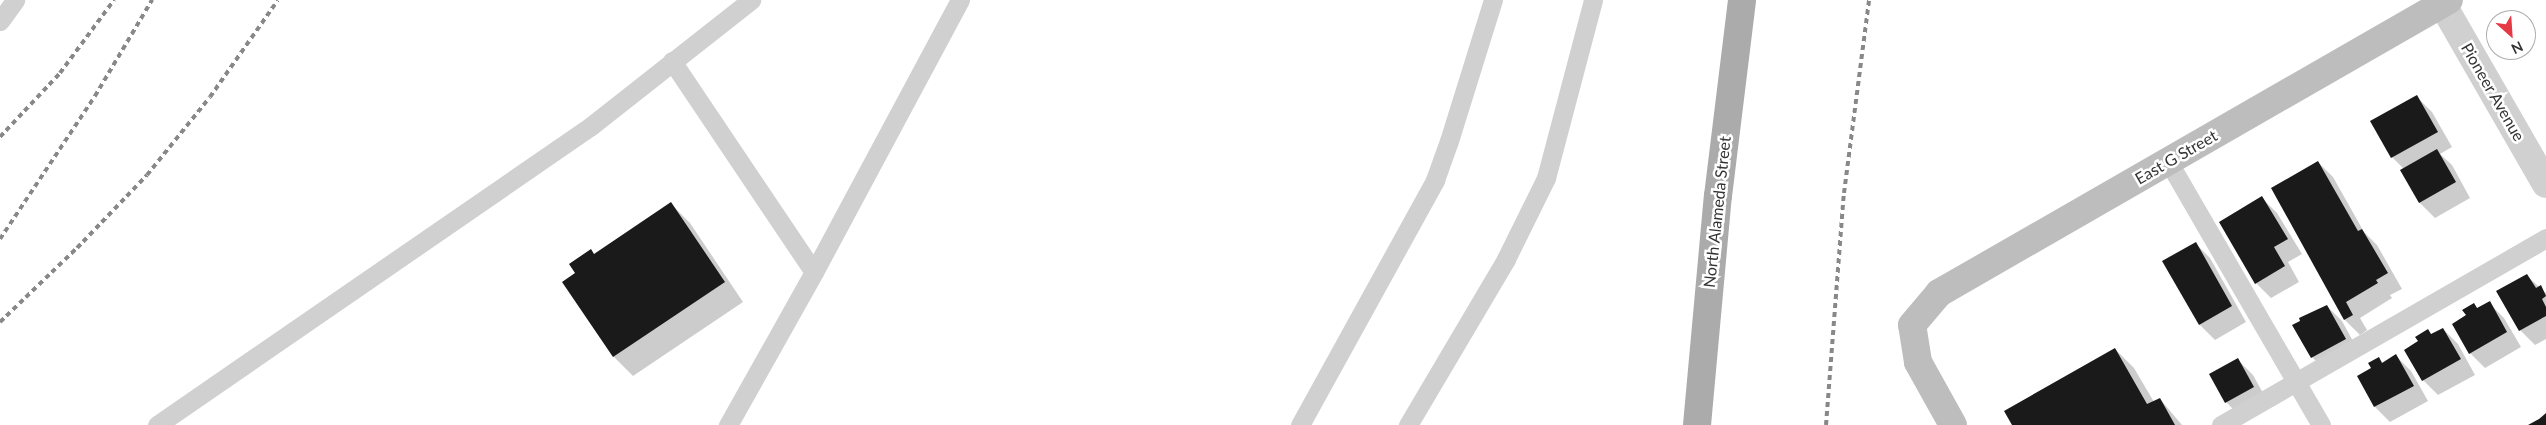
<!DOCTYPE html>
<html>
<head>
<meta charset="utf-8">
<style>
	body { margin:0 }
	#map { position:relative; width:2546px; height:425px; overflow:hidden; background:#fff; font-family:Lato,sans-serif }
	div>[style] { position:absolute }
	.shadow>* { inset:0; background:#0003 }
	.building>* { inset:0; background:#1a1a1a }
	.lane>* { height:19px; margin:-9.5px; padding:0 9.5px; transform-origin:9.5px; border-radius:9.5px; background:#d0d0d0 }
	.street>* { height:28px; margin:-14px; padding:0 14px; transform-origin:14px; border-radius:14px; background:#d0d0d0 }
	.secondary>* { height:28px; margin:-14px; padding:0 14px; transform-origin:14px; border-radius:14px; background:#bdbdbd }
	.primary>* { height:28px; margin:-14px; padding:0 14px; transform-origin:14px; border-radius:14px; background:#ababab }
	.rail>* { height:4px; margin-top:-2px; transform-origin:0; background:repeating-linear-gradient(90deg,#888 0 5px,transparent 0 9px) }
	span { translate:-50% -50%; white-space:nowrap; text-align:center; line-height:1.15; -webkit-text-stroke:5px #fff; paint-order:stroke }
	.street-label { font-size:16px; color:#333 }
	.north { position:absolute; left:2486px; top:10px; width:50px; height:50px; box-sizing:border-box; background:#fff; border:1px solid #adadad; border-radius:50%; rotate:154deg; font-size:14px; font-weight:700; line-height:20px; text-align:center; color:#333 }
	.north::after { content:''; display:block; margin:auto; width:18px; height:22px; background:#e63946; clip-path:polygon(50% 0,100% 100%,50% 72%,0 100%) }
</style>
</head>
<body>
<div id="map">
	<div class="shadow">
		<div style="clip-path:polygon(2417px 97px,2432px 112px,2452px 147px,2440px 154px,2452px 165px,2470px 198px,2435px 218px,2420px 203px,2401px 171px,2404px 169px,2392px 157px)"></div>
		<div style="clip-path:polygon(2318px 162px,2333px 177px,2364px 232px,2377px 245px,2402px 289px,2390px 295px,2392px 298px,2360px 318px,2367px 330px,2360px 335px,2345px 320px)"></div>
		<div style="clip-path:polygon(2262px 198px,2277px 213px,2302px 254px,2288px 262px,2299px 282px,2271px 298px,2256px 283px,2221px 222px)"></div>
		<div style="clip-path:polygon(671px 204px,690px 223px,743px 302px,633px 376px,614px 357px,564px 282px,577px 274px,595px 255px)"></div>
		<div style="clip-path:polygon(2195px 243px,2210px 258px,2246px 322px,2215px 340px,2200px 325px)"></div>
		<div style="clip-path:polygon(2527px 276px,2546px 293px,2546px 339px,2535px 345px,2520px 330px)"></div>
		<div style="clip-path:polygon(2489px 303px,2504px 318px,2521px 347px,2485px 368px,2470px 353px,2467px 316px,2474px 305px,2478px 309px)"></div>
		<div style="clip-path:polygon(2327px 306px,2342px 321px,2360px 354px,2327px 372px,2312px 357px,2294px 326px,2321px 308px,2322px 309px)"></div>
		<div style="clip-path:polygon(2443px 329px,2458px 344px,2475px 375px,2438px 395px,2423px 380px,2419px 342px)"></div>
		<div style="clip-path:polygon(2115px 349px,2134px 368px,2154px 402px,2160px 399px,2182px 425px,2014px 425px)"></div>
		<div style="clip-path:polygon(2396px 356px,2411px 371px,2428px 401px,2390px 422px,2375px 407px,2359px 377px,2373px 369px,2379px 359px,2383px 363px)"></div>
		<div style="clip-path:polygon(2238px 360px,2253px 375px,2268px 402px,2241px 417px,2226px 402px)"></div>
	</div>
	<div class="building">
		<div style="clip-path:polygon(2417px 95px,2438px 132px,2391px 158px,2370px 121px)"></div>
		<div style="clip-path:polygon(2437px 149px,2456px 182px,2419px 203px,2400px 170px)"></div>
		<div style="clip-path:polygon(2318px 161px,2358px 231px,2362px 229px,2388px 273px,2376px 280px,2378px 283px,2346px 302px,2353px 315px,2344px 320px,2271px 188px)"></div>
		<div style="clip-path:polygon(2262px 196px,2288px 239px,2274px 247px,2285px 266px,2255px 284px,2219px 222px)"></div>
		<div style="clip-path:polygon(671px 202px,725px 282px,613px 357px,562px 282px,575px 273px,569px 264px,591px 249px,594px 254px)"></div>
		<div style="clip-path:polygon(2196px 242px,2232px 306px,2199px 325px,2162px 261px)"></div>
		<div style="clip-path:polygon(2527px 274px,2536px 288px,2541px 285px,2546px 296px,2542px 299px,2546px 307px,2546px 316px,2519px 331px,2496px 291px)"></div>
		<div style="clip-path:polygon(2490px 301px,2507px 332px,2469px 354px,2452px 324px,2466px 315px,2462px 310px,2474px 303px,2477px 308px)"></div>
		<div style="clip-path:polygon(2327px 305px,2346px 339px,2311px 358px,2292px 325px,2300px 321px,2299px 318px)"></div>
		<div style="clip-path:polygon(2443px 328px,2461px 359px,2422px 381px,2404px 350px,2418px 341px,2415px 337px,2428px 329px,2431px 334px)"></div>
		<div style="clip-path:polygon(2115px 348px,2147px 404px,2160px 398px,2175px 425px,2012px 425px,2004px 411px)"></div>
		<div style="clip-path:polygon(2396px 354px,2414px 386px,2374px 407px,2357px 376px,2371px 368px,2368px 363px,2379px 357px,2382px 363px)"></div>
		<div style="clip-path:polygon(2238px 358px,2254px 387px,2225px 403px,2209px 374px)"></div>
		<div style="clip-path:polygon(2546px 413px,2546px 425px,2528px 425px,2539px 419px)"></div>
	</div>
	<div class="lane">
		<div style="left:0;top:21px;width:26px;rotate:-54deg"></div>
		<div style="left:672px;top:61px;width:254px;rotate:56.1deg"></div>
		<div style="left:814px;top:272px;width:176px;rotate:119.3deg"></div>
		<div style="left:2168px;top:161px;width:305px;rotate:59.9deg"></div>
		<div style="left:814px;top:272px;width:309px;rotate:-61.8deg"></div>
		<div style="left:157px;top:425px;width:527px;rotate:-34.56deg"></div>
		<div style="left:591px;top:126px;width:204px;rotate:-38.2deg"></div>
		<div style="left:1300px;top:425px;width:280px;rotate:-61.1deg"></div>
		<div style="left:1435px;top:180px;width:41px;rotate:-70.3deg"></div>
		<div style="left:1449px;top:141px;width:148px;rotate:-72.7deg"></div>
		<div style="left:1408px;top:425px;width:193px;rotate:-59.4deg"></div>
		<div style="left:1506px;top:259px;width:90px;rotate:-63.7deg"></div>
		<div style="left:1546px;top:178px;width:184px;rotate:-75.2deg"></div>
		<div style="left:2221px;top:425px;width:375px;rotate:-29.9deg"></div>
	</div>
	<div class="street">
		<div style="left:2440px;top:0;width:212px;rotate:60.1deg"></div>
	</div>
	<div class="secondary">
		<div style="left:1953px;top:425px;width:72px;rotate:-119.1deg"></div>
		<div style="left:1918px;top:362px;width:37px;rotate:-99deg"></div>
		<div style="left:1912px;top:325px;width:42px;rotate:-49.8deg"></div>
		<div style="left:1939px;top:293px;width:588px;rotate:-29.88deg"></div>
	</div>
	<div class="primary">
		<div style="left:1697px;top:425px;width:230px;rotate:-84.8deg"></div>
		<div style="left:1718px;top:196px;width:197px;rotate:-83deg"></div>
	</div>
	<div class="rail">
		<div style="left:0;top:137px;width:88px;rotate:-46.8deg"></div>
		<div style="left:60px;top:73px;width:91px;rotate:-53.5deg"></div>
		<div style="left:0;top:239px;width:172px;rotate:-56.4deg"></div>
		<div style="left:95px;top:96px;width:112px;rotate:-59.3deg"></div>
		<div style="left:0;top:322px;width:107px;rotate:-43.9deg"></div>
		<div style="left:77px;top:248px;width:101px;rotate:-46.2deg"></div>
		<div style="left:147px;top:175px;width:100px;rotate:-51.1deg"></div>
		<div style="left:210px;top:97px;width:118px;rotate:-55deg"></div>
		<div style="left:1826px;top:425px;width:233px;rotate:-85.6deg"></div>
		<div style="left:1844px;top:193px;width:195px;rotate:-82.6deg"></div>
	</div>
	<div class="street-label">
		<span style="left:2493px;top:92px;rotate:60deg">Pioneer Avenue</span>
		<span style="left:2176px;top:157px;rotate:-30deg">East G Street</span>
		<span style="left:1717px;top:212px;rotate:-84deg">North Alameda Street</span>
	</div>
	<div class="north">N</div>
</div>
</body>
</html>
